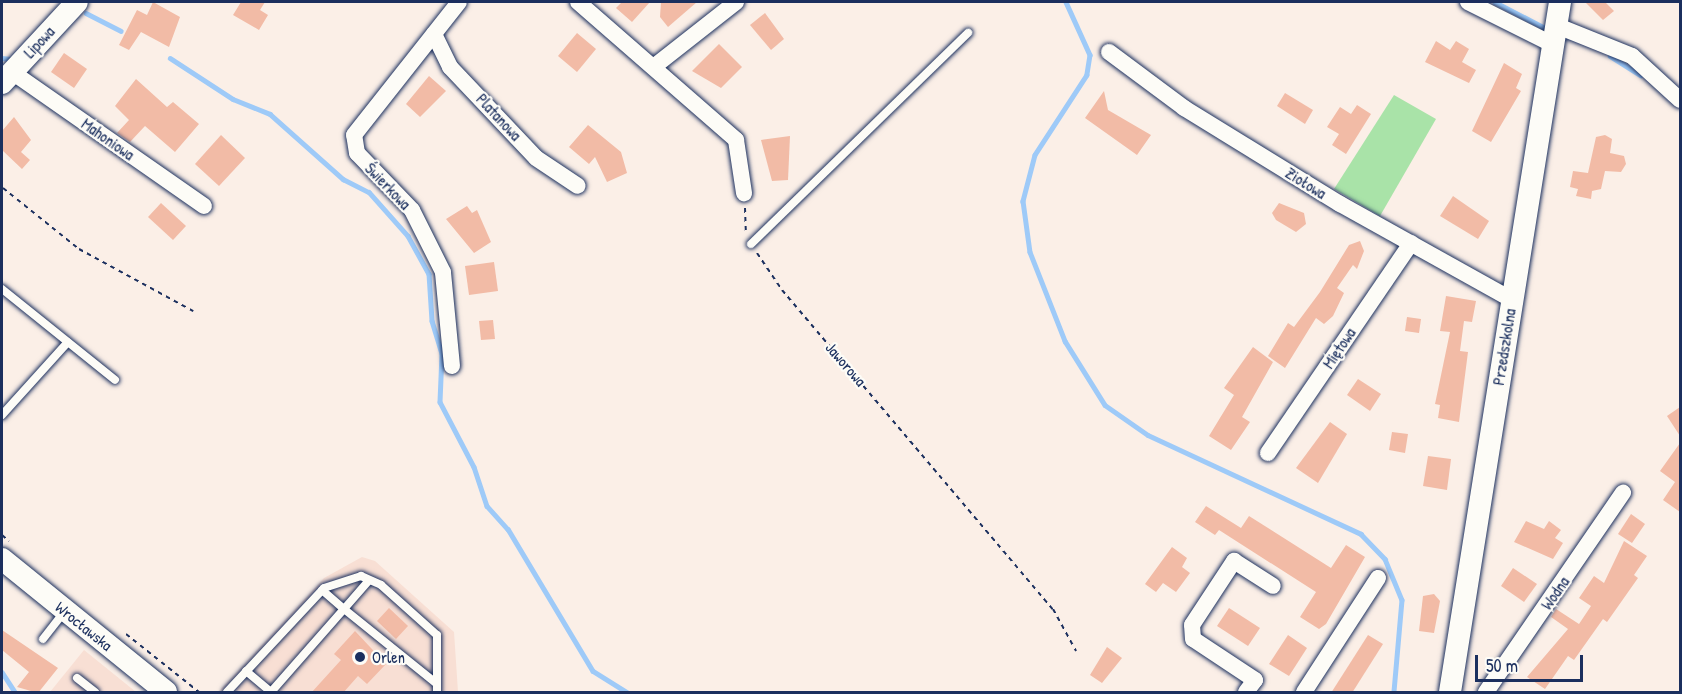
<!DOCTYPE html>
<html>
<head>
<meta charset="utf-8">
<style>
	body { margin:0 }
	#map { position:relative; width:1682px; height:694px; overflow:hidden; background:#fbefe7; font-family:"Patrick Hand",sans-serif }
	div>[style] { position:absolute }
	.built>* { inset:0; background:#f8dfd4 }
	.green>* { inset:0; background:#a9e3a8 }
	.stream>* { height:4.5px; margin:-2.25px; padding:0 2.25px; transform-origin:2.25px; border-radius:2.25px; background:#9ecaf8 }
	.building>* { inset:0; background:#f2bba6 }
	.path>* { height:2px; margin-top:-1px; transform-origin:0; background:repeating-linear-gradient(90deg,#1b2f5e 0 4.5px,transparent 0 9px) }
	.roads { filter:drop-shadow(0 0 2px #1b2f5e) drop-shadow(0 0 2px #1b2f5e) }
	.lane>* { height:8px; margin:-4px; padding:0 4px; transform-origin:4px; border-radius:4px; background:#fdfcf7 }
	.street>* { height:16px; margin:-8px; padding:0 8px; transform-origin:8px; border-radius:8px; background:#fdfcf7 }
	.secondary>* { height:22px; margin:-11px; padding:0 11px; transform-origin:11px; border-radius:11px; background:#fdfcf7 }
	.dots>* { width:16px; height:16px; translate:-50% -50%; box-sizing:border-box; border:3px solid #fdfcf7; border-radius:50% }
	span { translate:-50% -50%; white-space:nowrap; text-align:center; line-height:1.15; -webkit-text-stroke:4.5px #fdfcf7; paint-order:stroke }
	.street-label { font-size:16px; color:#1b2f5e }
	.poi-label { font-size:16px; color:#1b2f5e }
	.left { translate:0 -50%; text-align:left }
	.frame { position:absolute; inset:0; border:3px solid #1b2f5e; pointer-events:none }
	.scale { position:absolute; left:1475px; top:655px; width:108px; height:27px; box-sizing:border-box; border:3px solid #1b2f5e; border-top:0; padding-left:8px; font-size:18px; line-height:21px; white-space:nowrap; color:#1b2f5e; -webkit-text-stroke:4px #fdfcf7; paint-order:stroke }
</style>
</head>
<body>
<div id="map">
	<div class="built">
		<div style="clip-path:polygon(362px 557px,375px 561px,454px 632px,458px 692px,218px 692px,324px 578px)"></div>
		<div style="clip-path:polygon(84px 650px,136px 692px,50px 692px)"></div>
	</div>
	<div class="green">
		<div style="clip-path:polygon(1394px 95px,1436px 119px,1380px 216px,1334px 189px)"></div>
	</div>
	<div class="stream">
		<div style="left:1066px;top:2px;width:58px;rotate:65.6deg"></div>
		<div style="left:1090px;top:55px;width:20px;rotate:99deg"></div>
		<div style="left:1087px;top:75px;width:95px;rotate:123deg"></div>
		<div style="left:1035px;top:155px;width:48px;rotate:104.6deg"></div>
		<div style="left:1023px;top:201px;width:51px;rotate:82.2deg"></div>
		<div style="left:1030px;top:252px;width:96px;rotate:68.5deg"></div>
		<div style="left:1065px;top:341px;width:75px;rotate:58deg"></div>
		<div style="left:1105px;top:405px;width:52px;rotate:34.9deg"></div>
		<div style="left:1148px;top:435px;width:235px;rotate:24.9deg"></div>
		<div style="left:1361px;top:534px;width:35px;rotate:46deg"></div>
		<div style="left:1385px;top:559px;width:44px;rotate:67.5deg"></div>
		<div style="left:1402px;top:600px;width:92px;rotate:95deg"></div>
		<div style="left:1495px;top:2px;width:59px;rotate:27.4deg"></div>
		<div style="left:86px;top:13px;width:39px;rotate:27deg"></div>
		<div style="left:1610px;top:56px;width:36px;rotate:32deg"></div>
		<div style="left:2px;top:58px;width:8px;rotate:7deg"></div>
		<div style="left:170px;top:58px;width:75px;rotate:33.1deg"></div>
		<div style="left:233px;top:99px;width:40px;rotate:22deg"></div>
		<div style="left:270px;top:114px;width:98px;rotate:41.7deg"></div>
		<div style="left:343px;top:179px;width:29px;rotate:27deg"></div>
		<div style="left:369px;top:192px;width:59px;rotate:48.4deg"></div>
		<div style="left:408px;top:236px;width:43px;rotate:61.1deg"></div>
		<div style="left:429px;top:274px;width:47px;rotate:86.3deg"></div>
		<div style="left:432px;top:321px;width:34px;rotate:73deg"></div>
		<div style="left:442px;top:354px;width:48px;rotate:92.4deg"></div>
		<div style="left:440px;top:402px;width:73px;rotate:62.4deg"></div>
		<div style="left:474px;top:467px;width:41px;rotate:71.6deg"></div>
		<div style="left:487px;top:506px;width:31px;rotate:48deg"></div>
		<div style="left:508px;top:529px;width:165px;rotate:59.1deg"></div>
		<div style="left:593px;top:671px;width:40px;rotate:32deg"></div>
		<div style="left:2px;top:672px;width:24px;rotate:57deg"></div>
	</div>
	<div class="building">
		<div style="clip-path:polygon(153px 2px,180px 17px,169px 47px,141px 32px,129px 50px,119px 45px,137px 10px,147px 15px)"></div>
		<div style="clip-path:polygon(241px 2px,265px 2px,260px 10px,268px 15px,259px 30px,233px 15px)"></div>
		<div style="clip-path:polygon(622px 2px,650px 2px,632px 22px,616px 8px)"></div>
		<div style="clip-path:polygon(661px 2px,697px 2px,668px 27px,660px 17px)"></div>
		<div style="clip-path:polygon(1585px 2px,1605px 2px,1614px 11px,1603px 20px)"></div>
		<div style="clip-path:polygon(765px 13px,784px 39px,771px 50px,750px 25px)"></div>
		<div style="clip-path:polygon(577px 33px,596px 49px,577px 72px,558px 56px)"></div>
		<div style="clip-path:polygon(1436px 41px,1450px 50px,1456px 41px,1469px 49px,1462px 62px,1476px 70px,1469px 83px,1425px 62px)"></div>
		<div style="clip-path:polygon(719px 44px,742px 67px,721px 88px,692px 71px)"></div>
		<div style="clip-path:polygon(64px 53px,87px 69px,74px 88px,51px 72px)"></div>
		<div style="clip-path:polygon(1504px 63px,1522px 74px,1516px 88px,1521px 91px,1491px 142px,1472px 131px)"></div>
		<div style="clip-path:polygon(429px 76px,446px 91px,420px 117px,406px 104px)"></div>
		<div style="clip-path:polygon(136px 79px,167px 107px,173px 102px,199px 124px,175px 152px,145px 126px,130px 142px,117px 133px,129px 120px,115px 106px)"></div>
		<div style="clip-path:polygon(1104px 91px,1108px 110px,1151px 135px,1137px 155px,1085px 118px)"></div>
		<div style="clip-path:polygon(1285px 93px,1313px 110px,1305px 124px,1277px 106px)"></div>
		<div style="clip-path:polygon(1357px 105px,1371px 114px,1346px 154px,1332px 145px,1339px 134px,1327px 127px,1340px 107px,1351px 114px)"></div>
		<div style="clip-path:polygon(14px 117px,31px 140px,21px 152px,30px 160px,22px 169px,2px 150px,2px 131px)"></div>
		<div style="clip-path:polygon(588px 125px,621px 152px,627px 173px,607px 182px,595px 157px,589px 164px,569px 147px)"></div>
		<div style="clip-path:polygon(221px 135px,245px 158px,219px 186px,195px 164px)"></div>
		<div style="clip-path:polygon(1605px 135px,1612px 139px,1610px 153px,1624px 156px,1626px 164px,1621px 172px,1605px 171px,1601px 189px,1592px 191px,1591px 199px,1576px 196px,1578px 189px,1570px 187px,1573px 171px,1588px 173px,1596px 137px)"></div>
		<div style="clip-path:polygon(790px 136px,788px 180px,772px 181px,761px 140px)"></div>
		<div style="clip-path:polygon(1453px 196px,1489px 221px,1478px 239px,1440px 216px)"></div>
		<div style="clip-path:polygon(161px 203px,186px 226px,173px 240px,148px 217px)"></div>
		<div style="clip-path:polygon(1279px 203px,1304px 213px,1306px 224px,1296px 232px,1276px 220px,1272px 213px)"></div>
		<div style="clip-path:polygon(467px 206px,472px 213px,477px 210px,491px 242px,474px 253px,446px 219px)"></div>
		<div style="clip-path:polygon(1360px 241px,1364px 251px,1357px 269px,1353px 265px,1337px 288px,1344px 293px,1333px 316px,1324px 324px,1316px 318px,1285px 368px,1268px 356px,1288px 323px,1294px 327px,1320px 292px,1349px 245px)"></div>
		<div style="clip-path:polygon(494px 262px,498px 291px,469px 295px,465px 266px)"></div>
		<div style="clip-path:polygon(1446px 296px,1476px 301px,1472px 322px,1464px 321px,1460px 351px,1468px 352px,1459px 422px,1438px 418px,1440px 405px,1435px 404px,1450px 332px,1440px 331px)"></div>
		<div style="clip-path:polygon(1407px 317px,1421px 319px,1419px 333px,1405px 331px)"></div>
		<div style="clip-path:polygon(493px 320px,495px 339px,481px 340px,479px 321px)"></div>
		<div style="clip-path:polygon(1253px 347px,1273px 362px,1242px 417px,1250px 422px,1231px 450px,1209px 436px,1234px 395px,1224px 388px)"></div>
		<div style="clip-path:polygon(1358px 379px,1381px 394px,1370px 411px,1347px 395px)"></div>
		<div style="clip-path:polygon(1680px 407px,1680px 436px,1667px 416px)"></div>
		<div style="clip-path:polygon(1330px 422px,1347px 434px,1318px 483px,1296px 468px)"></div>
		<div style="clip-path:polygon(1392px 432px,1408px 434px,1405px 453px,1389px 450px)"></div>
		<div style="clip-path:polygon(1680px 443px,1680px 512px,1663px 500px,1675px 482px,1660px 471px)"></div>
		<div style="clip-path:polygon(1428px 456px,1451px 459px,1447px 490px,1423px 486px)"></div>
		<div style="clip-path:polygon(1206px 506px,1241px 528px,1249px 516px,1331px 568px,1346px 545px,1365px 557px,1326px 624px,1319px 629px,1300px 617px,1316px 592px,1219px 530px,1215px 535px,1195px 522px)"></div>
		<div style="clip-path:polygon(1631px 514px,1645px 524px,1632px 543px,1618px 534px)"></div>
		<div style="clip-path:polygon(1526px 521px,1544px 529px,1549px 521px,1561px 530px,1555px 538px,1563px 543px,1553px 559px,1514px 542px)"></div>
		<div style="clip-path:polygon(1624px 541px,1647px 556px,1634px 575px,1638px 578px,1607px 622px,1603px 619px,1574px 660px,1568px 656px,1545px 689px,1527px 677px,1568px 629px,1551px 617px,1556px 609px,1579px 624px,1591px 606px,1579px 598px,1594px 576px,1604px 583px)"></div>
		<div style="clip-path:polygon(1172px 547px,1187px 558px,1182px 567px,1190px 573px,1176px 592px,1163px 583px,1156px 592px,1145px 584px)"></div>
		<div style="clip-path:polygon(1513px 568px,1537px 584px,1524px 602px,1501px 586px)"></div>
		<div style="clip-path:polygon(1434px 594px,1440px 601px,1434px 633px,1419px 631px,1423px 596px)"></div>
		<div style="clip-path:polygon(389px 608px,408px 626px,396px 639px,377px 621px)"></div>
		<div style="clip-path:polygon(1229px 608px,1260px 628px,1248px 646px,1217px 626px)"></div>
		<div style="clip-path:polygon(2px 630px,58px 668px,38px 693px,17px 687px,29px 672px,2px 650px)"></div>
		<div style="clip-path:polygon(355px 631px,386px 664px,367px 684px,358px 676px,343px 693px,311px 693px,341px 660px,334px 654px)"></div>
		<div style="clip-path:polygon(1288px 635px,1307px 648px,1289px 676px,1269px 664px)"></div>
		<div style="clip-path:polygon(1368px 635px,1383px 644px,1352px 693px,1331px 693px)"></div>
		<div style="clip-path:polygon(1107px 647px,1122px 658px,1102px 683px,1090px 675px)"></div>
	</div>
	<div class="path">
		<div style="left:3px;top:188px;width:97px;rotate:38.8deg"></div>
		<div style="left:79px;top:249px;width:130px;rotate:28.5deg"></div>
		<div style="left:745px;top:208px;width:24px;rotate:88deg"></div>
		<div style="left:757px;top:253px;width:45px;rotate:56deg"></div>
		<div style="left:782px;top:290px;width:419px;rotate:49.7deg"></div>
		<div style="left:1053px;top:609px;width:48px;rotate:61.3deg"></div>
		<div style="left:2px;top:535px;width:9px;rotate:41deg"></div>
		<div style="left:126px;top:634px;width:93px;rotate:38.5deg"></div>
	</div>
	<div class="roads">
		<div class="lane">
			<div style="left:751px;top:244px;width:303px;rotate:-44.2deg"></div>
			<div style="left:2px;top:289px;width:145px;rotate:38.8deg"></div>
			<div style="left:2px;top:415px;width:98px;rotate:-47.9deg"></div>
			<div style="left:322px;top:590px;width:29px;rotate:41deg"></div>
			<div style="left:344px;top:609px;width:38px;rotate:-49deg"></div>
			<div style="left:43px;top:639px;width:36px;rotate:-52deg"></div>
			<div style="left:246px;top:671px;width:33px;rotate:40deg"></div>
			<div style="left:77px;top:678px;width:23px;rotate:38deg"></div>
			<div style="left:227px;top:692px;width:142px;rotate:-47deg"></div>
			<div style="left:324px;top:588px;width:39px;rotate:-18deg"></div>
			<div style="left:361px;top:576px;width:22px;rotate:24deg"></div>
			<div style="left:381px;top:585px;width:75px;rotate:41.8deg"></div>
			<div style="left:437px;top:635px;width:57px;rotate:90deg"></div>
			<div style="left:271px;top:692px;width:111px;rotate:-48.7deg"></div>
			<div style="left:344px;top:609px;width:119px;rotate:38.9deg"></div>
		</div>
		<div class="street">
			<div style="left:578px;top:2px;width:210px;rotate:41.1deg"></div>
			<div style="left:736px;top:140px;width:54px;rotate:81.4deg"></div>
			<div style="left:1468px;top:2px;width:94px;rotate:26.6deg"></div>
			<div style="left:1555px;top:25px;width:83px;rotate:21.9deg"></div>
			<div style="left:1632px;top:56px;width:65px;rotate:42.5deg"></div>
			<div style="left:434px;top:34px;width:37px;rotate:64deg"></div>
			<div style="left:450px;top:67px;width:125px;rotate:46.6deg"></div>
			<div style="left:536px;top:158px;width:50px;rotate:33.7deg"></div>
			<div style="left:1109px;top:52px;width:94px;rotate:36.7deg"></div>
			<div style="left:1184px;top:108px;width:183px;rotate:31.6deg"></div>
			<div style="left:1340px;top:204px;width:196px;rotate:29.1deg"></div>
			<div style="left:656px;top:65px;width:102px;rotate:-38.2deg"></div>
			<div style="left:12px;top:72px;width:234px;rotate:34.9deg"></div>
			<div style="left:452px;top:366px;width:94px;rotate:-95.5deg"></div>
			<div style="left:443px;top:272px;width:69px;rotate:-116.6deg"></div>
			<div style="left:412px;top:210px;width:79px;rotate:-134deg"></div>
			<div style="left:357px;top:153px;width:18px;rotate:-99deg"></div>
			<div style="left:354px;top:135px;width:169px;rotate:-51.7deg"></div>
			<div style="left:1268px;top:453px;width:254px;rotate:-55.7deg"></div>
			<div style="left:1246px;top:692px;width:15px;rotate:-53deg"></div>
			<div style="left:1255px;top:680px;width:74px;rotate:-146.5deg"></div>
			<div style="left:1193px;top:639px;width:14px;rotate:-94deg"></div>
			<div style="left:1192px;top:625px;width:77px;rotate:-56.7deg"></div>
			<div style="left:1234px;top:561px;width:46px;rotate:32.7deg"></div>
			<div style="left:1304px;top:692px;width:136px;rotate:-57deg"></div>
			<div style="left:1486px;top:692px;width:242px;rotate:-55.5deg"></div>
		</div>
		<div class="secondary">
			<div style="left:2px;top:83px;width:110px;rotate:-47.2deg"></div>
			<div style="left:2px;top:559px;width:211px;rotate:39deg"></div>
			<div style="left:1450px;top:692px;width:699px;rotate:-80.94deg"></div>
		</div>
	</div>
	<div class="dots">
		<div style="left:360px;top:657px;background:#1b2f5e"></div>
	</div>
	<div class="street-label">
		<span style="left:39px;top:42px;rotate:-47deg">Lipowa</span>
		<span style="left:499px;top:117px;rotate:47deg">Platanowa</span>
		<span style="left:108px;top:139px;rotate:35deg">Mahoniowa</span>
		<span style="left:1306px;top:183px;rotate:32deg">Ziołowa</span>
		<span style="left:388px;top:186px;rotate:46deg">Świerkowa</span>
		<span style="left:1504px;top:347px;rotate:-81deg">Przedszkolna</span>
		<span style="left:1339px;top:348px;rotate:-56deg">Miętowa</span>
		<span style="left:846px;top:364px;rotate:49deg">Jaworowa</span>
		<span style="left:1555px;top:593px;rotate:-55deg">Wodna</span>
		<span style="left:84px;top:626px;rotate:39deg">Wrocławska</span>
	</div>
	<div class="poi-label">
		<span class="left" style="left:372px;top:657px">Orlen</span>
	</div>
	<div class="frame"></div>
	<div class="scale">50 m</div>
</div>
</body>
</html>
